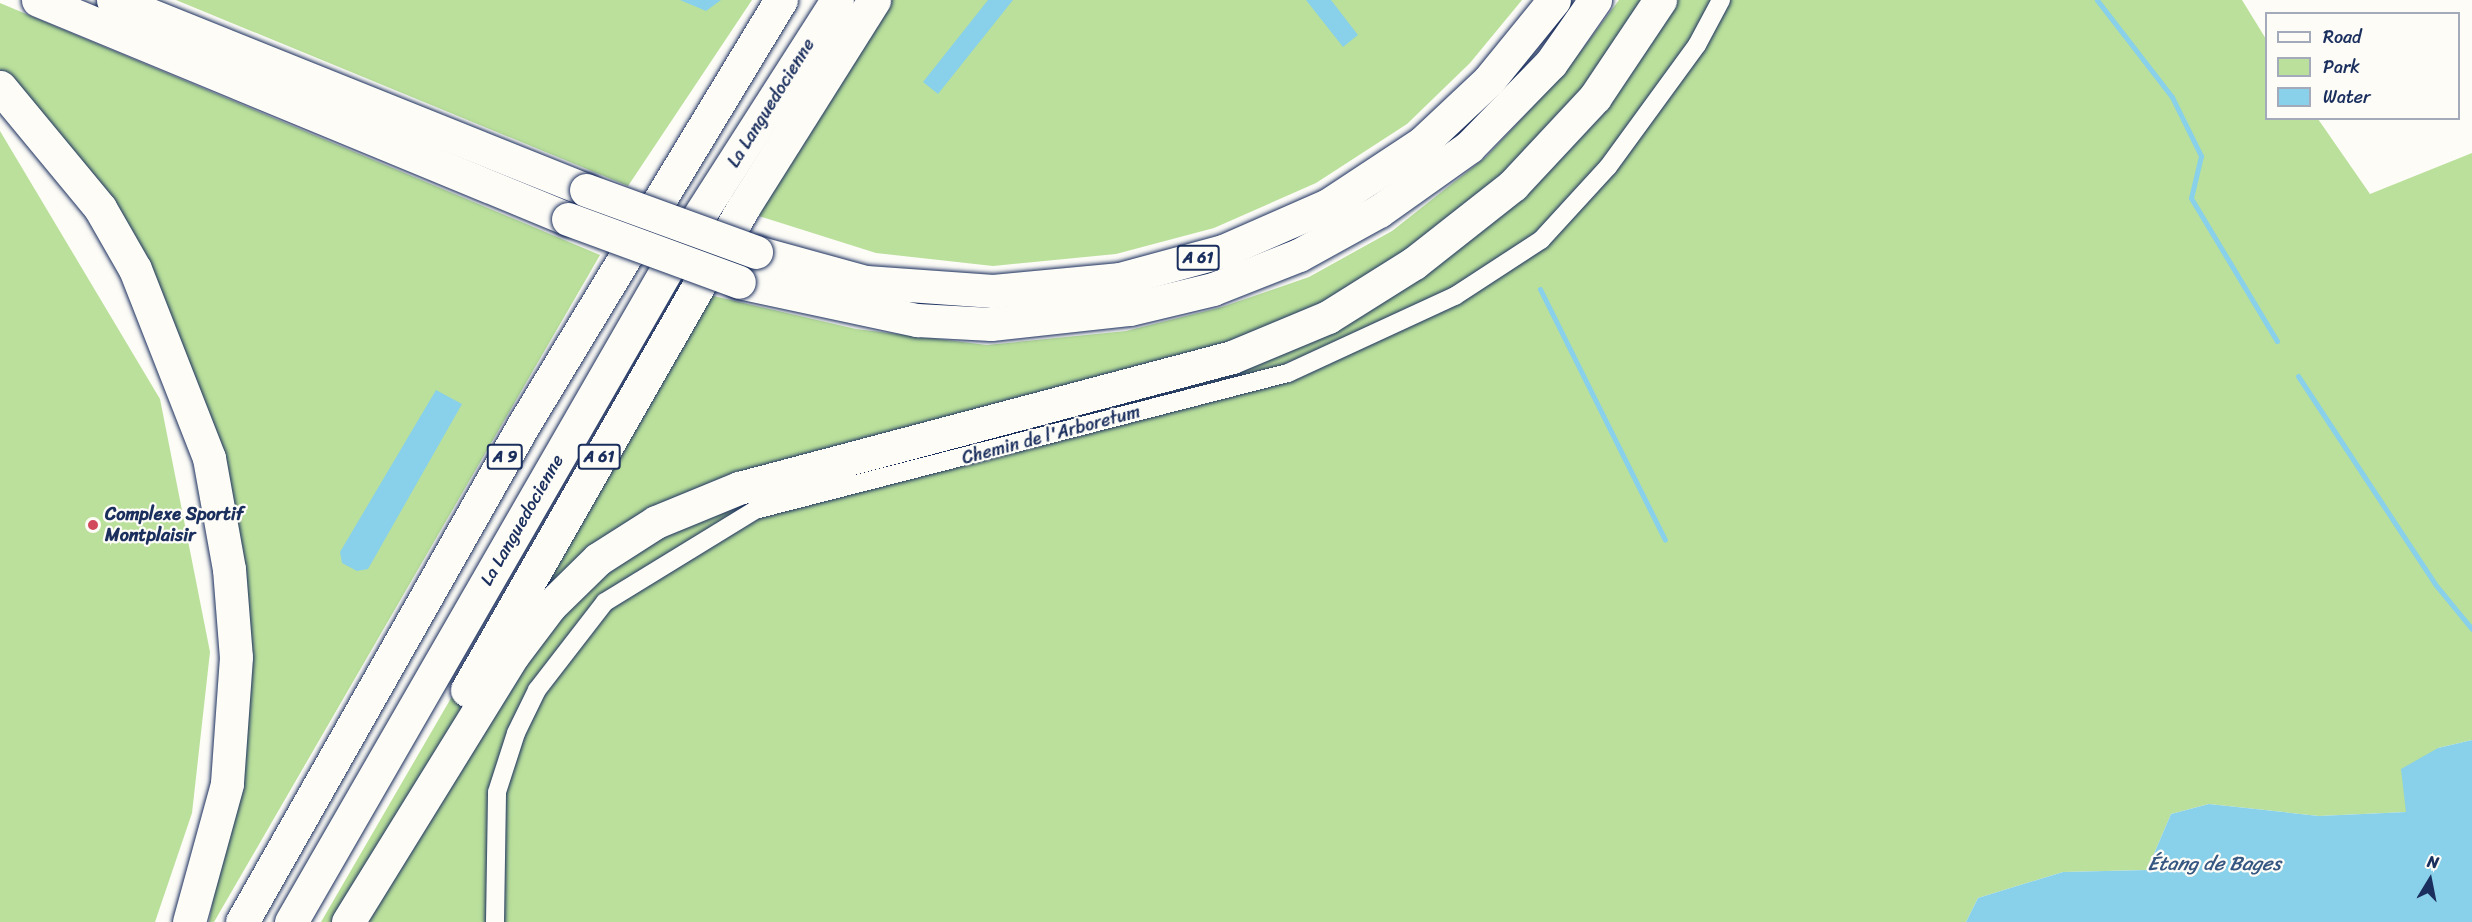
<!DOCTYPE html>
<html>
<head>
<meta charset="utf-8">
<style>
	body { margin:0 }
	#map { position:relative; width:2472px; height:922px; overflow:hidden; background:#fdfcf7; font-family:Sriracha,sans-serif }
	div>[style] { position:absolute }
	.green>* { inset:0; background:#bae09b }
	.water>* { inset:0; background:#89d0ea }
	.stream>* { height:5px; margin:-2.5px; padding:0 2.5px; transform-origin:2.5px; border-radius:2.5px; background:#89d0ea }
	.roads { filter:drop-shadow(0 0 2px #1b2f5e) drop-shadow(0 0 2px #1b2f5e) }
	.minor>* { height:18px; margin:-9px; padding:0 9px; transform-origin:9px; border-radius:9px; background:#fdfcf7 }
	.motorway>* { height:33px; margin:-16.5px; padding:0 16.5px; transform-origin:16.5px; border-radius:16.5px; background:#fdfcf7 }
	.bridges { filter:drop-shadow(0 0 2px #1b2f5e) drop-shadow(0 0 2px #1b2f5e) }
	.motorway-bridge>* { height:33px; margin:-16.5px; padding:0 16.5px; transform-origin:16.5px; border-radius:16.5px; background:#fdfcf7 }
	.dots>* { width:16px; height:16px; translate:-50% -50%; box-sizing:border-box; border:3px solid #fdfcf7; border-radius:50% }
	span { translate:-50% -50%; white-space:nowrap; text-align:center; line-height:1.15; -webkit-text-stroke:4.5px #fdfcf7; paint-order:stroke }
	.shield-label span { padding:2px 4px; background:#fdfcf7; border:2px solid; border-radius:4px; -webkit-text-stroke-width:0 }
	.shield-label { font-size:16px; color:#1b2f5e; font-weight:700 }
	.street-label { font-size:18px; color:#1b2f5e }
	.poi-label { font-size:18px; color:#1b2f5e; font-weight:700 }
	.left { translate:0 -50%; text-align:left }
	.water-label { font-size:20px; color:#365781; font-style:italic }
	.legend { position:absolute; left:2265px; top:12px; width:195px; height:108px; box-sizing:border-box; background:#fdfcf7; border:2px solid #a3aaba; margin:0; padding:8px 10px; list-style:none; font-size:18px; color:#1b2f5e }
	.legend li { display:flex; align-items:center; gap:12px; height:30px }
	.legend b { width:30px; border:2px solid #a3aaba }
	.north { position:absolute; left:2400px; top:850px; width:60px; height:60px; -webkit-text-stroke:4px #fdfcf7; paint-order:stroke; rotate:10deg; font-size:16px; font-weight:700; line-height:24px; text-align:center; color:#1b2f5e }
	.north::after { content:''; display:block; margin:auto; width:21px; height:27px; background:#1b2f5e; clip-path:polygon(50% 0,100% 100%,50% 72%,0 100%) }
</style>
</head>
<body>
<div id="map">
	<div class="green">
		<div style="clip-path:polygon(176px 0,752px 0,628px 186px)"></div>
		<div style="clip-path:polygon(882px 0,1522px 0,1470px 63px,1407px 124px,1316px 183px,1214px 228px,1116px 254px,993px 266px,876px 253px,743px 211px)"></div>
		<div style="clip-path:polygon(1619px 0,2242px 0,2266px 39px,2266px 118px,2318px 119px,2370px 194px,2472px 153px,2472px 740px,2438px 748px,2406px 812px,2319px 816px,2209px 804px,2171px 814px,2147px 870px,2063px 872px,1978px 898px,1966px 922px,321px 922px,688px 290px,856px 329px,987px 345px,1126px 331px,1222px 307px,1309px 277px,1392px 231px,1486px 157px,1565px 72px)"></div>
		<div style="clip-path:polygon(0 3px,600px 255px,214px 922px,209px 922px,218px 871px,238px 785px,220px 455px,44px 118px,0 70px)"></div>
		<div style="clip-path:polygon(0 131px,160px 399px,210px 652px,192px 813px,155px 922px,0 922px)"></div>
	</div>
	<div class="water">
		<div style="clip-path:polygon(680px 0,721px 0,706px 11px)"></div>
		<div style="clip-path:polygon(988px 0,1013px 0,938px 94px,923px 82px)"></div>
		<div style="clip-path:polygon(1306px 0,1331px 0,1358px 35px,1343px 47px)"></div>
		<div style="clip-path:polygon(436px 390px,462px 404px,368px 569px,357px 571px,342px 563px,340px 552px)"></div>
		<div style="clip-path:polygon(2472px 740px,2472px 922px,1966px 922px,1978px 898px,2063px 872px,2147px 870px,2171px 814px,2209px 804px,2319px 816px,2406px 812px,2401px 769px,2438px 748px)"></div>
	</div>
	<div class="stream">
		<div style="left:2097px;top:0;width:123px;rotate:52.3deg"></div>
		<div style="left:2172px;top:97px;width:66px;rotate:63.8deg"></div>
		<div style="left:2201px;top:156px;width:43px;rotate:103.4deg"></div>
		<div style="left:2191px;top:198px;width:167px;rotate:59deg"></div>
		<div style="left:1540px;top:289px;width:280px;rotate:63.5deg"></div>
		<div style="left:2298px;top:376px;width:249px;rotate:56.6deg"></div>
		<div style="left:2435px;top:584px;width:58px;rotate:50.6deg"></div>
	</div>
	<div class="roads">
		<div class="minor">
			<div style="left:495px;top:922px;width:130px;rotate:-89.1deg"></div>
			<div style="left:497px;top:792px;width:62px;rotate:-72.1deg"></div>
			<div style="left:516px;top:733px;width:48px;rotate:-64deg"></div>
			<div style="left:537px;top:690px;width:111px;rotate:-52.3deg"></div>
			<div style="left:605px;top:602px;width:176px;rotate:-31.5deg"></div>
			<div style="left:755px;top:510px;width:550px;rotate:-14.42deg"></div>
			<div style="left:1288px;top:373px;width:184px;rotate:-24.8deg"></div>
			<div style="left:1455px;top:296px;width:103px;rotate:-33.1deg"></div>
			<div style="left:1541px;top:240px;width:99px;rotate:-47.5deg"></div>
			<div style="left:1608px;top:167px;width:151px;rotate:-53.9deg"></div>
			<div style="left:1697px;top:45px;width:51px;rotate:-61.9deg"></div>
		</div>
		<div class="motorway">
			<div style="left:38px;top:0;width:573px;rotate:22.45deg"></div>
			<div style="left:113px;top:0;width:510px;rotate:21.88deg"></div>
			<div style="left:0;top:87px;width:157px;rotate:50.4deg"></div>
			<div style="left:100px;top:208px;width:70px;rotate:60.2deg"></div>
			<div style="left:135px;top:269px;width:203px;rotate:68.6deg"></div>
			<div style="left:209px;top:458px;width:113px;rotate:79.8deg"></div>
			<div style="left:229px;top:569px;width:88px;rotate:85.5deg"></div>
			<div style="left:236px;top:657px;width:127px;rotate:94.1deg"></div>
			<div style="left:227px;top:784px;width:143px;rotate:105.4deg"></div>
			<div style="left:756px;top:252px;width:114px;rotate:15.3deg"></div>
			<div style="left:866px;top:282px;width:127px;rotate:4.1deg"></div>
			<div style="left:993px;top:291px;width:128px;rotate:-5.4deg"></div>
			<div style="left:1120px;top:279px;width:107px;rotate:-15.2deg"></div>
			<div style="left:1223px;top:251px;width:115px;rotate:-23.7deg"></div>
			<div style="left:1328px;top:205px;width:113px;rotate:-33.4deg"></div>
			<div style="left:1422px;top:143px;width:92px;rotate:-43.2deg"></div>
			<div style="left:1489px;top:80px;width:103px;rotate:-50.9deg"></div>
			<div style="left:739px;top:282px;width:182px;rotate:12.1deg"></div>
			<div style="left:917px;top:320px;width:74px;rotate:3.1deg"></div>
			<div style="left:991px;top:324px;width:140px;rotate:-6.2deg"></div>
			<div style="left:1130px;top:309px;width:85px;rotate:-13.5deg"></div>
			<div style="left:1213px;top:289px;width:92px;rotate:-21.6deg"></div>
			<div style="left:1299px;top:255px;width:91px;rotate:-28.8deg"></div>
			<div style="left:1379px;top:211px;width:110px;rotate:-35.4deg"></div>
			<div style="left:1469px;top:147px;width:117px;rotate:-45.7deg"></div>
			<div style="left:1551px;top:63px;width:77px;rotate:-55.1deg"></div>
			<div style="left:467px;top:690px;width:555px;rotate:-60.2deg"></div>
			<div style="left:743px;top:208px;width:246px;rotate:-57.8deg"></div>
			<div style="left:242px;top:922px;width:572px;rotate:-60.48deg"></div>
			<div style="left:524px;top:424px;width:496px;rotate:-58.8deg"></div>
			<div style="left:291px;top:922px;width:786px;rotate:-60.07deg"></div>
			<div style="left:683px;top:241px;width:286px;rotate:-57.4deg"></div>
			<div style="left:348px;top:922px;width:314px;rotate:-58.3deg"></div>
			<div style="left:513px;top:655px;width:61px;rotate:-52.9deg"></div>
			<div style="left:550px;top:606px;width:67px;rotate:-44.4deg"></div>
			<div style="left:598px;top:559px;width:69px;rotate:-32.5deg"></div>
			<div style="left:656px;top:522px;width:90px;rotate:-22.3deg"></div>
			<div style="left:739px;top:488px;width:510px;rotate:-14.88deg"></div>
			<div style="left:1232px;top:357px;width:104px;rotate:-22.6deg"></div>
			<div style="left:1328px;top:317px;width:102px;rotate:-32.1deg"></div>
			<div style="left:1414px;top:263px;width:126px;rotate:-38.2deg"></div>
			<div style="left:1513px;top:185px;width:120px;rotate:-47deg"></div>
			<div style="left:1595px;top:97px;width:117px;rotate:-56.2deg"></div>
		</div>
	</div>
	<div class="bridges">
		<div class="motorway-bridge">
			<div style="left:586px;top:190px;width:181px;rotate:20deg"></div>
			<div style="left:568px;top:219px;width:182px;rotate:20.2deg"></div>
		</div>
	</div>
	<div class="dots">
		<div style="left:93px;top:525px;background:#d1495b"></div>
	</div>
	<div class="shield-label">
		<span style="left:1198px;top:258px">A 61</span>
		<span style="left:505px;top:457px">A 9</span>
		<span style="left:599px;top:457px">A 61</span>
	</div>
	<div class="street-label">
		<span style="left:771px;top:103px;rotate:-58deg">La Languedocienne</span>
		<span style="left:1051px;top:435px;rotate:-15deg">Chemin de l'Arboretum</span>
		<span style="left:522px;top:520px;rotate:-60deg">La Languedocienne</span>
	</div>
	<div class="poi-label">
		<span class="left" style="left:105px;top:525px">Complexe Sportif<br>Montplaisir</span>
	</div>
	<div class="water-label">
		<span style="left:2214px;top:863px">Étang de Bages</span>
	</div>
	<ul class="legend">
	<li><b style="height:8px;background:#fdfcf7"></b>Road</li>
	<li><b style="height:16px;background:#bae09b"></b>Park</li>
	<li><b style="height:16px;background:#89d0ea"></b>Water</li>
	</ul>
	<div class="north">N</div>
</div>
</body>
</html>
